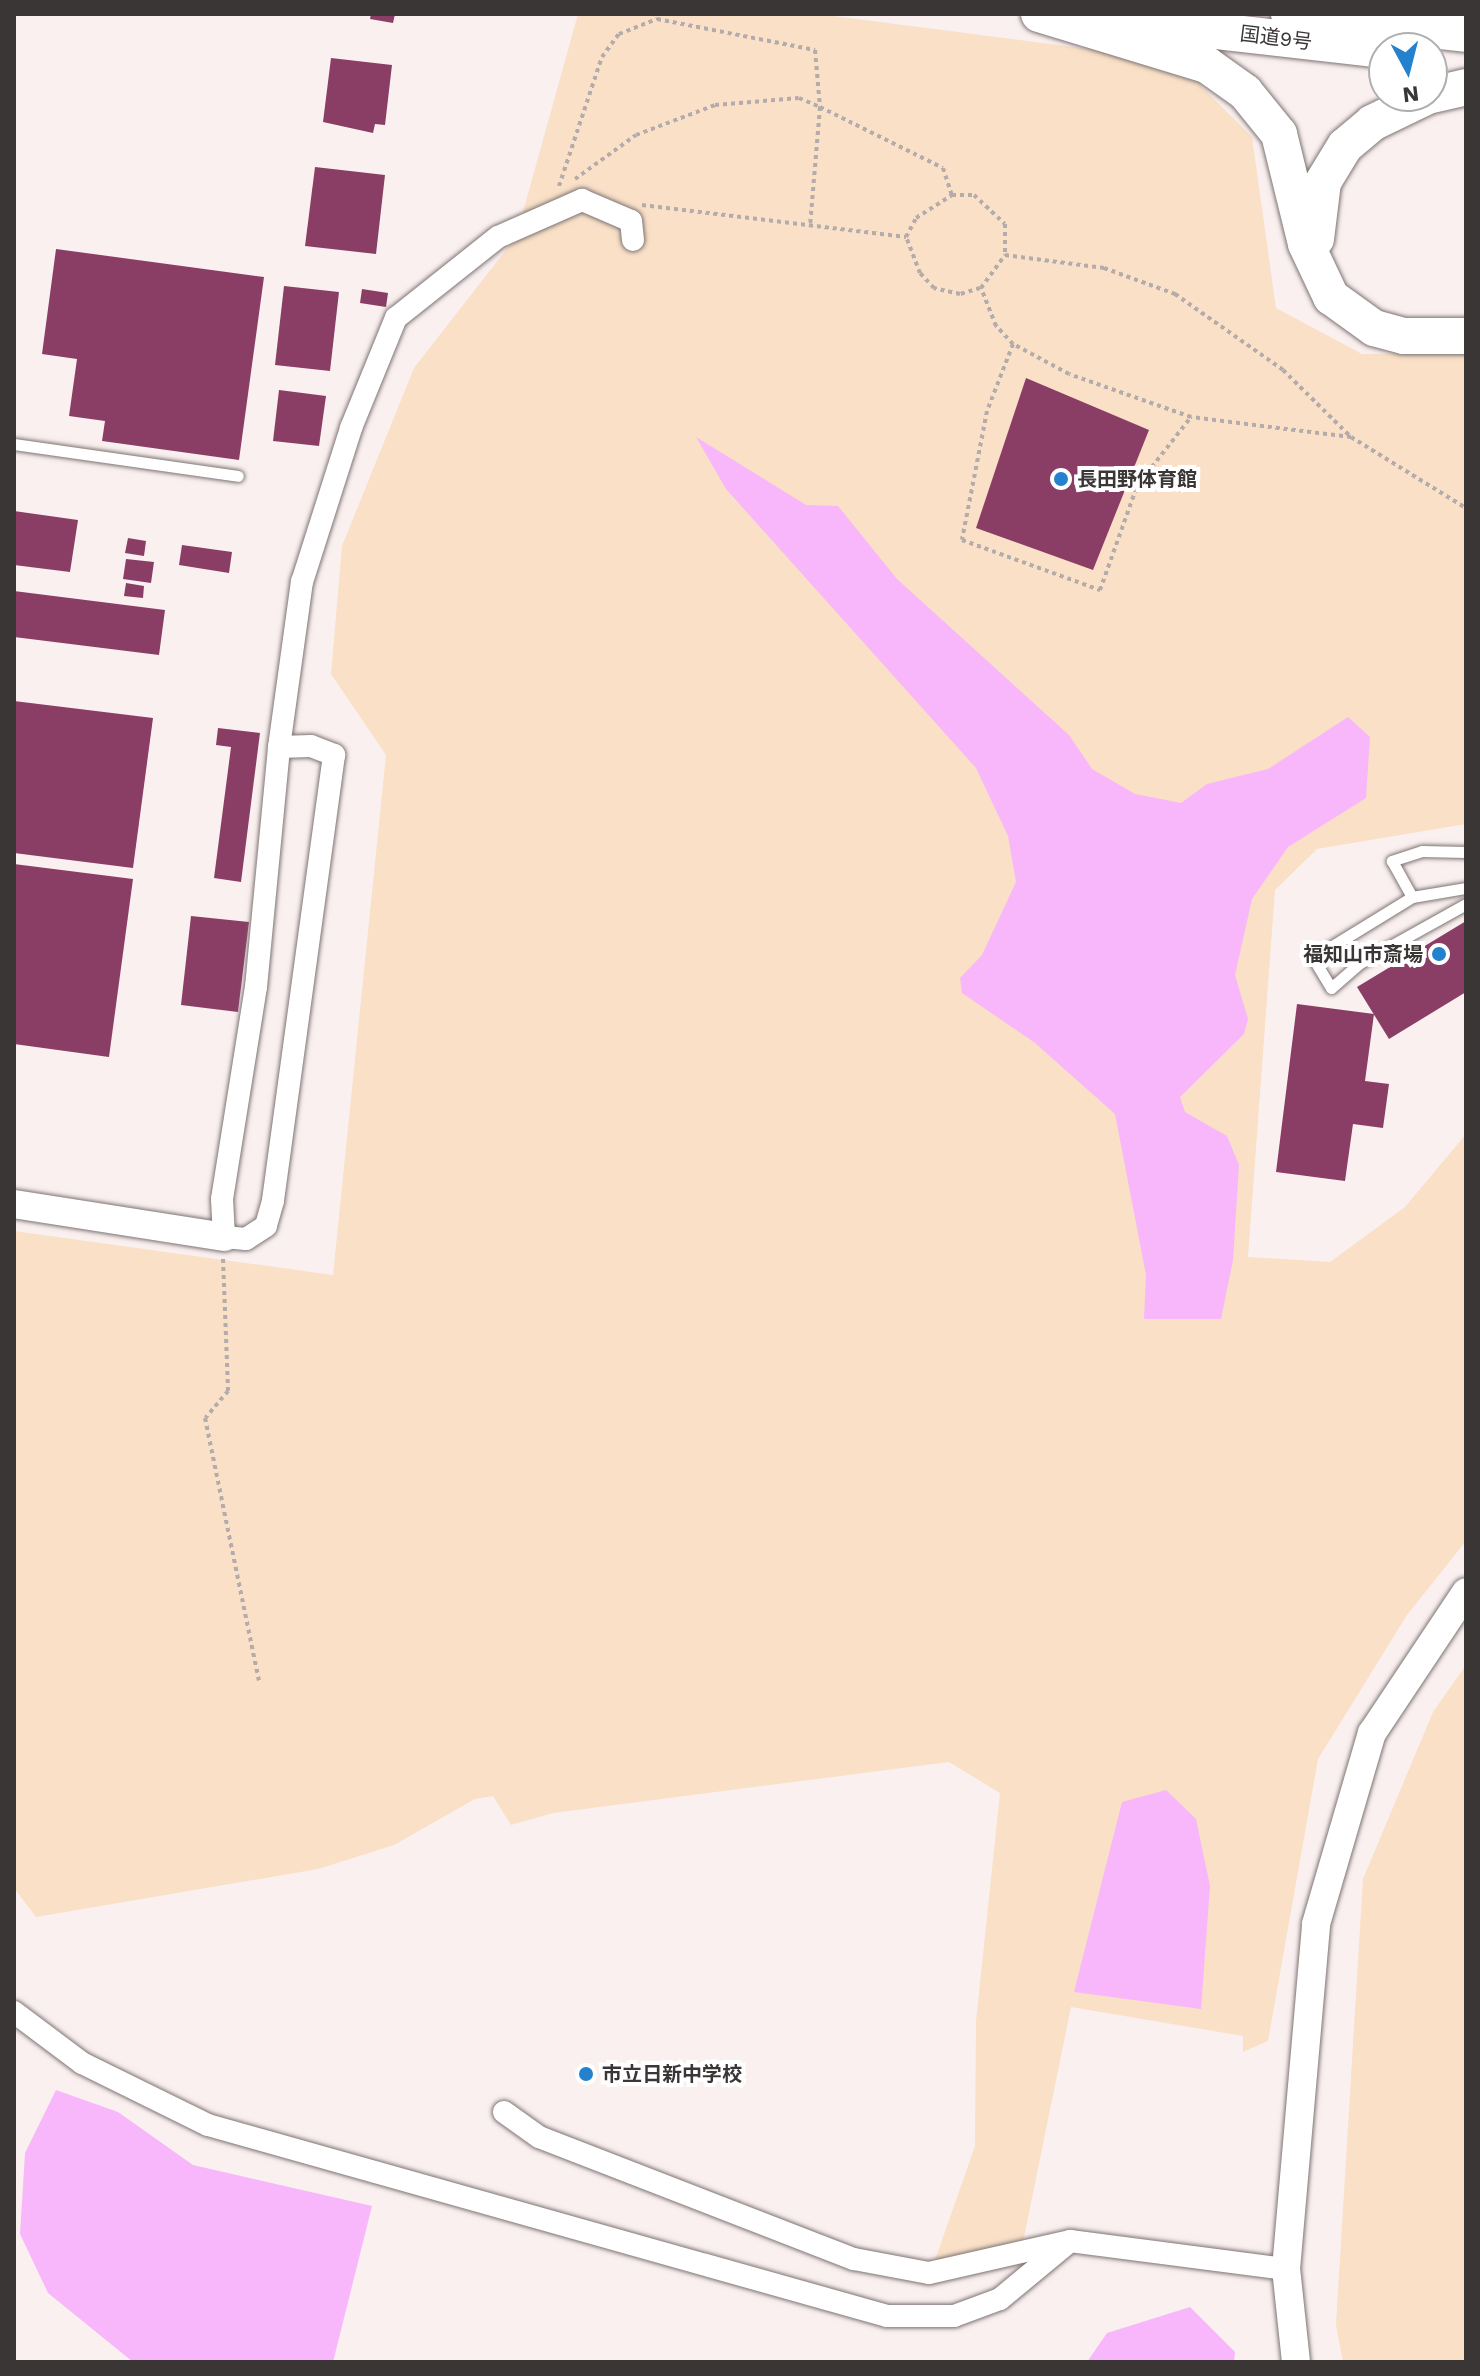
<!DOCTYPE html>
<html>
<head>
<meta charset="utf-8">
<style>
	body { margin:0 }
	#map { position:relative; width:1480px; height:2376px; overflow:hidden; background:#fbf0f0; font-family:"Work Sans","Noto Sans JP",sans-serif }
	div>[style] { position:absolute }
	.green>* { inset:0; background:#f9e0c7 }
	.water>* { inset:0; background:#f7b7fa }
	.building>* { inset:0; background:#8b3e65 }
	.path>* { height:4px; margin-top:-2px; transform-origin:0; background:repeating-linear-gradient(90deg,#b4abab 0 4px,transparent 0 8px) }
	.roads { filter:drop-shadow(0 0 2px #7e7474) drop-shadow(0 0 2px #7e7474) }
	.service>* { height:11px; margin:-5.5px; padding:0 5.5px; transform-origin:5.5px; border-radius:5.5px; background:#fff }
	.minor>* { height:22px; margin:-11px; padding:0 11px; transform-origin:11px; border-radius:11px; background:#fff }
	.tertiary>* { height:28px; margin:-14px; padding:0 14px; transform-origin:14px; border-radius:14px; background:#fff }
	.trunk>* { height:36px; margin:-18px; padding:0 18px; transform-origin:18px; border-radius:18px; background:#fff }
	.dots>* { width:22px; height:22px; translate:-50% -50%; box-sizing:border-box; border:4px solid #fff; border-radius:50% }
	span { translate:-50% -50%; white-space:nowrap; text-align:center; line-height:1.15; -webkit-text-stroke:8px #fff; paint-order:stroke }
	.street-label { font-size:20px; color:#3a3636 }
	.poi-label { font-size:20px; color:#3a3636; font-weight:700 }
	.left { translate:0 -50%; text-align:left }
	.right { translate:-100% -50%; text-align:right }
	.frame { position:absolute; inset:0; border:16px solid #3a3636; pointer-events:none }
	.north { position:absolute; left:1368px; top:32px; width:80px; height:80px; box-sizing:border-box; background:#fff; border:2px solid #b0afaf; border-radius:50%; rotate:173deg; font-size:22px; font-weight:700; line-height:32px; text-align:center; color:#3a3636 }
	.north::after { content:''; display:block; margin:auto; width:28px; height:36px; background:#2481ce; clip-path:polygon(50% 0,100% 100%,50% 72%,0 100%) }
</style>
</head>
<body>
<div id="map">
	<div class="green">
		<div style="clip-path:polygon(578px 14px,818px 14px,1112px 52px,1193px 78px,1252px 137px,1276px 308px,1362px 354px,1466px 353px,1466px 824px,1317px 849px,1275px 890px,1248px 1257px,1330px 1262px,1405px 1207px,1466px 1134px,1466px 1541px,1407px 1615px,1318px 1759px,1268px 2041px,1243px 2052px,1243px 2036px,1071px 2007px,1022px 2247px,934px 2263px,975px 2146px,976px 2021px,1000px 1793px,949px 1762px,553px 1813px,511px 1825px,493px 1796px,475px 1799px,394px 1845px,318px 1869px,36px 1917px,14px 1888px,14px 1231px,333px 1275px,386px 755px,331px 674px,342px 546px,414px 368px,516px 237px)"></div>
		<div style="clip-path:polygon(1466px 1665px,1466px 2362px,1343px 2362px,1336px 2325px,1363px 1879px,1433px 1712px)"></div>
	</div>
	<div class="water">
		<div style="clip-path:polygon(696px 437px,806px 505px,838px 506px,897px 579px,1069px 735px,1092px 769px,1135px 794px,1181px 803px,1207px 784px,1268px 769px,1348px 717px,1370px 737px,1366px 798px,1288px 847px,1252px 899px,1235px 975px,1248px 1019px,1244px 1034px,1180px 1097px,1185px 1112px,1227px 1136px,1239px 1165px,1233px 1260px,1221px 1319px,1144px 1319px,1146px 1275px,1115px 1114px,1035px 1043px,962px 993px,960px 978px,982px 955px,1016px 882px,1008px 836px,976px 768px,726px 489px)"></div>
		<div style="clip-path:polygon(1166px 1790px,1196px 1819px,1210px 1886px,1201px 2009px,1074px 1992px,1122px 1802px)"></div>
		<div style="clip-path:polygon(56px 2090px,118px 2112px,193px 2165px,372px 2206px,333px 2362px,133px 2362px,48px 2293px,20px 2234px,25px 2153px)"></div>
		<div style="clip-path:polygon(1190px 2307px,1235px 2352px,1234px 2362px,1087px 2362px,1107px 2333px)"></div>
	</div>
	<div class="building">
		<div style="clip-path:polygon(371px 14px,395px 14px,393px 23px,370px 19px)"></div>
		<div style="clip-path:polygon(331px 58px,392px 65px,385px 125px,375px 124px,373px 133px,323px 122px)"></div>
		<div style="clip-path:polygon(315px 167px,385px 175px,376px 254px,305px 246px)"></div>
		<div style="clip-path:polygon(56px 249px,264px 277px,239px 460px,102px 441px,105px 421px,69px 416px,77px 359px,42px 354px)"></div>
		<div style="clip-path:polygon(284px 286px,339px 292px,330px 371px,275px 365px)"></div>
		<div style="clip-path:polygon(362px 289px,388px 293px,386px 307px,360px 303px)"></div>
		<div style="clip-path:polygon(1026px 378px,1149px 430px,1093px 570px,976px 528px)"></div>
		<div style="clip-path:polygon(279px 390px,326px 396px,319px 446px,273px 441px)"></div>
		<div style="clip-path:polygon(14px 511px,78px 520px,70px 572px,14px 565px)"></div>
		<div style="clip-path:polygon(128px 538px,146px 541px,144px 556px,125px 553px)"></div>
		<div style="clip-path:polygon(182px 545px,232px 552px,229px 573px,179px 565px)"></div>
		<div style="clip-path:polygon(126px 559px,154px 562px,151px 583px,123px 579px)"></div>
		<div style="clip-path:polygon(126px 583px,144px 586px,143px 598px,124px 596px)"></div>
		<div style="clip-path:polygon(14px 591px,165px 610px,159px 655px,14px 637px)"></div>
		<div style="clip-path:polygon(14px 701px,153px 718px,133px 868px,14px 853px)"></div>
		<div style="clip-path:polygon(218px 728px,260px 733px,241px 882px,214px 878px,231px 747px,216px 745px)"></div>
		<div style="clip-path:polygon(14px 864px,133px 879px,109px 1057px,14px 1044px)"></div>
		<div style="clip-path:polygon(191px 916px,249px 922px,238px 1012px,181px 1005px)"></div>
		<div style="clip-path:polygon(1466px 921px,1466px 992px,1389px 1039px,1357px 987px)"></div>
		<div style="clip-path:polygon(1297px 1004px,1374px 1014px,1365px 1081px,1389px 1084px,1383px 1128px,1353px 1124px,1345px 1181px,1276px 1172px)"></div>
	</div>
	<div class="path">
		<div style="left:575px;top:179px;width:75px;rotate:-35.8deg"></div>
		<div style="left:636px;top:135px;width:85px;rotate:-20.8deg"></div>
		<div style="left:715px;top:105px;width:84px;rotate:-4.8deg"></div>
		<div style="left:799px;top:98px;width:23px;rotate:23deg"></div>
		<div style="left:820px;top:107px;width:120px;rotate:94.8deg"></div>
		<div style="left:559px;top:186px;width:136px;rotate:-71.6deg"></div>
		<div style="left:602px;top:57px;width:29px;rotate:-54deg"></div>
		<div style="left:619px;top:34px;width:41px;rotate:-21.5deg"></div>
		<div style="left:657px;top:19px;width:161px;rotate:11.1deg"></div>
		<div style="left:815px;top:50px;width:57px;rotate:85deg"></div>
		<div style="left:820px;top:107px;width:137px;rotate:26.4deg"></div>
		<div style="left:943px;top:168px;width:28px;rotate:72deg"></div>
		<div style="left:642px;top:205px;width:266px;rotate:6.9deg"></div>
		<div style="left:980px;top:288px;width:21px;rotate:163deg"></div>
		<div style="left:960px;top:294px;width:27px;rotate:-167deg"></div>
		<div style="left:934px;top:288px;width:21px;rotate:-133deg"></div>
		<div style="left:920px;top:273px;width:39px;rotate:-111deg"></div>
		<div style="left:906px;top:237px;width:21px;rotate:-62deg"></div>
		<div style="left:916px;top:218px;width:43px;rotate:-32.6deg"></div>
		<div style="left:952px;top:195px;width:22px"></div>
		<div style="left:974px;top:195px;width:42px;rotate:43.1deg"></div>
		<div style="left:1005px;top:224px;width:31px;rotate:90deg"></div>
		<div style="left:1013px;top:344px;width:72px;rotate:111.2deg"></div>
		<div style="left:987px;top:411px;width:131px;rotate:101deg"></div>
		<div style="left:962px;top:540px;width:147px;rotate:19.9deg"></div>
		<div style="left:1100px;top:590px;width:110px;rotate:-70.4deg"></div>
		<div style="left:1137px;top:486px;width:88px;rotate:-52deg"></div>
		<div style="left:1351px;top:437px;width:161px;rotate:-172.9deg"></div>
		<div style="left:1191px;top:417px;width:129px;rotate:-160.6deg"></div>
		<div style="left:1069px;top:374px;width:64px;rotate:-151.8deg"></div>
		<div style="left:1013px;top:344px;width:25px;rotate:-133deg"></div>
		<div style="left:996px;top:326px;width:41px;rotate:-111.5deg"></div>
		<div style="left:981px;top:288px;width:41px;rotate:-54deg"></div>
		<div style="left:1005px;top:255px;width:100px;rotate:7.5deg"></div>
		<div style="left:1104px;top:268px;width:76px;rotate:20.1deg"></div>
		<div style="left:1175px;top:294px;width:132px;rotate:35.1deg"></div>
		<div style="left:1283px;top:370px;width:95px;rotate:44.6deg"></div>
		<div style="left:1351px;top:437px;width:135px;rotate:31.7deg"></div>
		<div style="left:223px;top:1259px;width:132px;rotate:87.8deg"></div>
		<div style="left:228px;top:1391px;width:35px;rotate:130deg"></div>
		<div style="left:205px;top:1418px;width:268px;rotate:78.4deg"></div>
	</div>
	<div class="roads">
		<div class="service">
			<div style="left:14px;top:444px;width:226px;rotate:8.1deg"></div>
			<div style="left:1466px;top:852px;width:44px;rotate:-178.7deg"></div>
			<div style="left:1422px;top:851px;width:32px;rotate:162deg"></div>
			<div style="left:1392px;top:861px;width:41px;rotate:60.9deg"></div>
			<div style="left:1412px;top:897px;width:55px;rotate:-9.5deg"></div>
			<div style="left:1412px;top:897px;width:116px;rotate:148.4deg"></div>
			<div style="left:1313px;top:958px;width:35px;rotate:59deg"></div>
			<div style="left:1331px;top:988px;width:38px;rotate:-41deg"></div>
			<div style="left:1360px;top:963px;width:121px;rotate:-29.1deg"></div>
		</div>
		<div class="minor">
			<div style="left:279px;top:747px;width:32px;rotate:-2deg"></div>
			<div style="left:311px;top:746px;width:25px;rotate:21deg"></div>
			<div style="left:334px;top:755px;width:450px;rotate:97.8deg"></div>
			<div style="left:273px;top:1201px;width:26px;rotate:106deg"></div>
			<div style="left:266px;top:1226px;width:24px;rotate:147deg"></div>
			<div style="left:246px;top:1239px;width:22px;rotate:-175deg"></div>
			<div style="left:224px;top:1237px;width:38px;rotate:-93deg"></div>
			<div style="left:222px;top:1199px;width:215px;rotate:-80.9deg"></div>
			<div style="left:256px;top:987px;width:241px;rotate:-84.5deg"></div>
			<div style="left:279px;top:747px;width:167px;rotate:-82.1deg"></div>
			<div style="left:302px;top:582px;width:162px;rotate:-72.3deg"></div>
			<div style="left:351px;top:428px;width:119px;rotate:-67.8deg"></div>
			<div style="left:396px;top:318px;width:130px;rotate:-38.5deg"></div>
			<div style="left:498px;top:237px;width:92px;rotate:-23.8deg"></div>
			<div style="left:582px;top:200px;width:53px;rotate:23.2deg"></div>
			<div style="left:631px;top:221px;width:19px;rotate:84deg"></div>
			<div style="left:14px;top:2012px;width:85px;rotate:36.9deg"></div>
			<div style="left:82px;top:2063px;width:140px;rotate:26.2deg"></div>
			<div style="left:208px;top:2125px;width:705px;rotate:15.71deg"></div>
			<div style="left:887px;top:2316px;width:67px"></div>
			<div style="left:954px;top:2316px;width:49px;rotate:-20.3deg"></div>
			<div style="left:1000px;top:2299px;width:91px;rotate:-39.6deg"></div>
			<div style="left:504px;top:2112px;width:43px;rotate:35.5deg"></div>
			<div style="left:539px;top:2137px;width:338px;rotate:21.2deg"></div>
			<div style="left:854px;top:2259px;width:76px;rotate:10.6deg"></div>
			<div style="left:929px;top:2273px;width:145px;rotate:-12.8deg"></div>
			<div style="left:1070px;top:2241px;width:218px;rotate:7.4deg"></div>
		</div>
		<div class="tertiary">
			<div style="left:14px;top:1204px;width:213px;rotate:8.9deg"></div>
			<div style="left:1296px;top:2362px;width:94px;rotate:-96.1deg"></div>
			<div style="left:1286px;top:2269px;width:346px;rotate:-85deg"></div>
			<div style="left:1316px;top:1924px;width:199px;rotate:-73.7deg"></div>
			<div style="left:1372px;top:1733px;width:169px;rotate:-56.3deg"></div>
		</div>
		<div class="trunk">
			<div style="left:1039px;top:14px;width:176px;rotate:16.9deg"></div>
			<div style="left:1207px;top:65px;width:47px;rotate:35.4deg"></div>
			<div style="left:1245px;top:92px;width:54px;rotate:51deg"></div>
			<div style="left:1279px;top:134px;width:113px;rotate:76.2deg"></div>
			<div style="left:1306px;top:244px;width:59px;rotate:64.7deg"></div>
			<div style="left:1331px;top:297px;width:53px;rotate:35.8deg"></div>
			<div style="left:1374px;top:328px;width:31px;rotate:15deg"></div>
			<div style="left:1404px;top:336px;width:62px"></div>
			<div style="left:1289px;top:14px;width:178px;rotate:6.4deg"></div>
			<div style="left:1111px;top:19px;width:275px;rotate:6.5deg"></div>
			<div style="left:1432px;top:95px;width:35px;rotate:-13deg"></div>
			<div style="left:1316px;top:239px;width:57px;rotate:-83deg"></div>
			<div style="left:1323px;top:182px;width:42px;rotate:-58.6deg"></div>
			<div style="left:1345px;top:146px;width:35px;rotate:-40deg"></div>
			<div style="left:1372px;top:123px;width:62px;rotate:-25.7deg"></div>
		</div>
	</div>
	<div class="dots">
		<div style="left:1061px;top:479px;background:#2481ce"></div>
		<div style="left:1439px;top:954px;background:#2481ce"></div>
		<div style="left:586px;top:2074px;background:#2481ce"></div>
	</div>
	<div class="street-label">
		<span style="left:1276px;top:38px;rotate:7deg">国道9号</span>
	</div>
	<div class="poi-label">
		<span class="left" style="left:1077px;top:479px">長田野体育館</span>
		<span class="right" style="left:1423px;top:954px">福知山市斎場</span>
		<span class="left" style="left:602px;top:2074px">市立日新中学校</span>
	</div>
	<div class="frame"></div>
	<div class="north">N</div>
</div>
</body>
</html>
